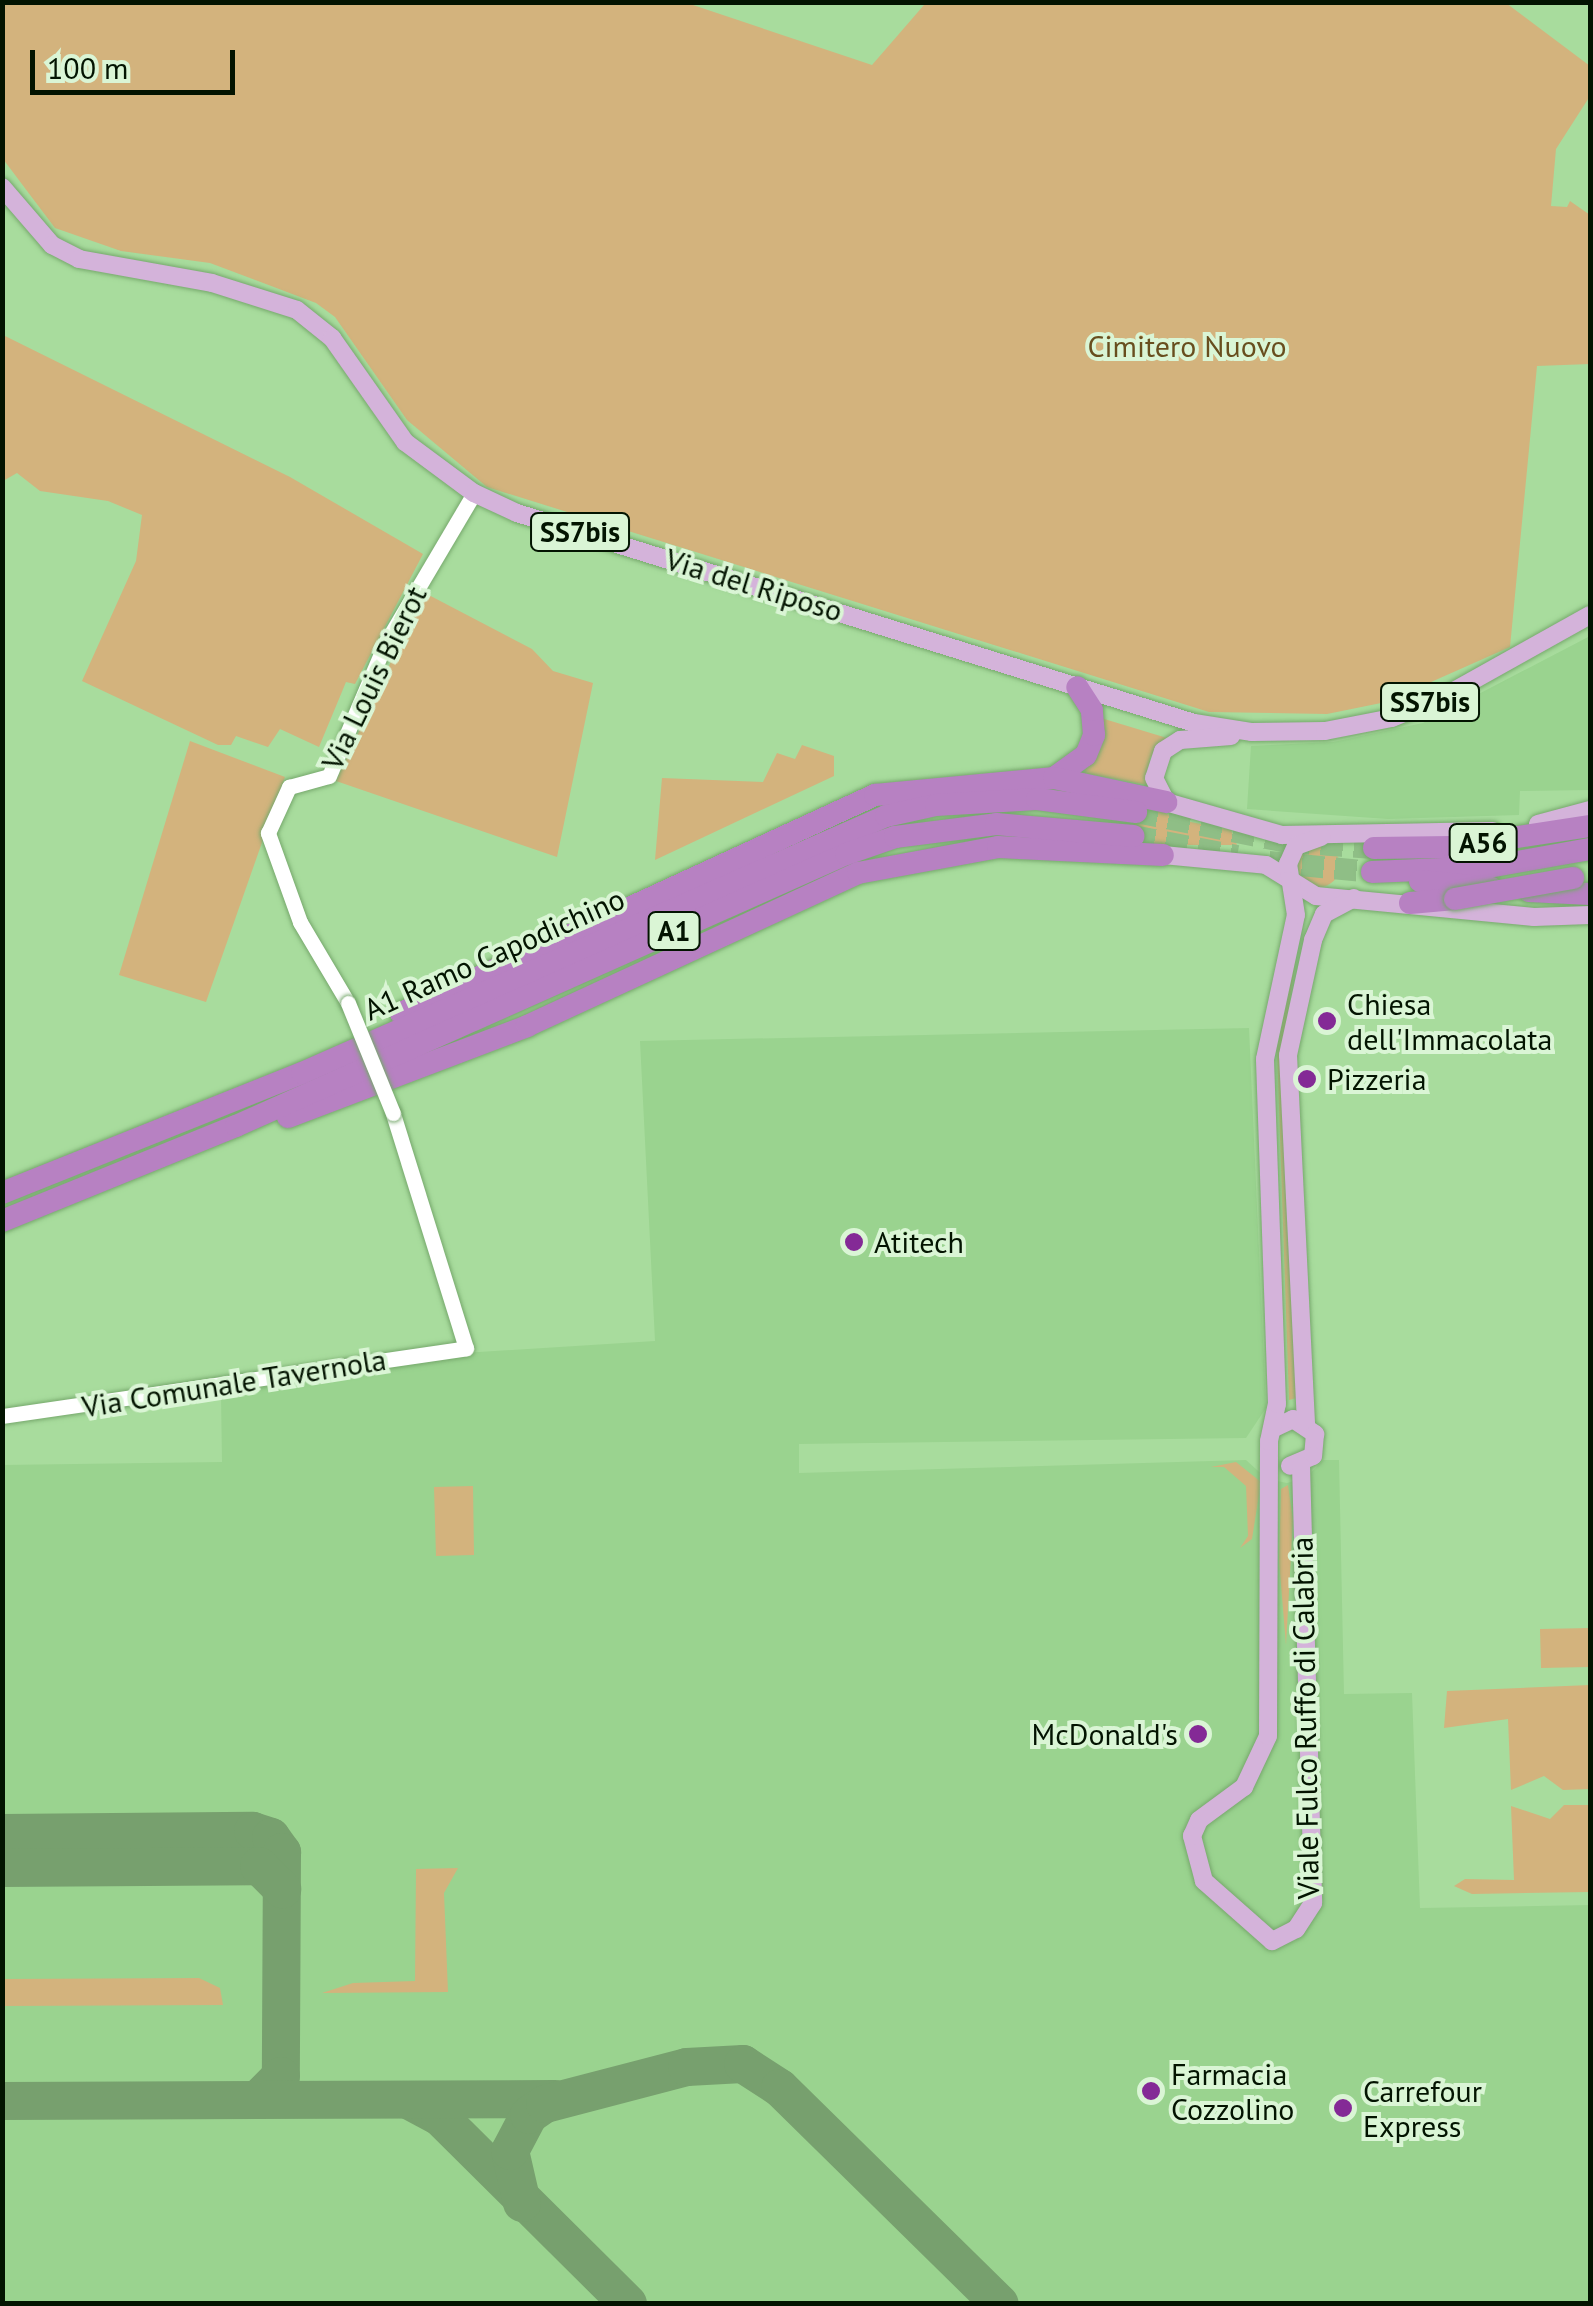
<!DOCTYPE html>
<html>
<head>
<meta charset="utf-8">
<style>
	body { margin:0 }
	#map { position:relative; width:1593px; height:2306px; overflow:hidden; background:#a8dc9d; font-family:"PT Sans",sans-serif }
	div>[style] { position:absolute }
	.built>* { inset:0; background:#9ad38f }
	.green>* { inset:0; background:#d3b37d }
	.round { border-radius:50% }
	.taxiway>* { height:38px; margin:-19px; padding:0 19px; transform-origin:19px; border-radius:19px; background:#77a06e }
	.motorway-tunnel>* { height:22px; margin-top:-11px; transform-origin:0; background:repeating-linear-gradient(90deg,#8fbe86 0 22px,transparent 0 33px) }
	.roads { filter:drop-shadow(0 0 2px #76a86c) drop-shadow(0 0 2px #76a86c) }
	.tertiary>* { height:15px; margin:-7.5px; padding:0 7.5px; transform-origin:7.5px; border-radius:7.5px; background:#fff }
	.primary>* { height:18px; margin:-9px; padding:0 9px; transform-origin:9px; border-radius:9px; background:#d4b3da }
	.motorway>* { height:22px; margin:-11px; padding:0 11px; transform-origin:11px; border-radius:11px; background:#b781c2 }
	.bridges { filter:drop-shadow(0 0 2px #76a86c) drop-shadow(0 0 2px #76a86c) }
	.tertiary-bridge>* { height:15px; margin:-7.5px; padding:0 7.5px; transform-origin:7.5px; border-radius:7.5px; background:#fff }
	.motorway-bridge>* { height:22px; margin:-11px; padding:0 11px; transform-origin:11px; border-radius:11px; background:#b781c2 }
	.dots>* { width:28px; height:28px; translate:-50% -50%; box-sizing:border-box; border:5px solid #daf5d5; border-radius:50% }
	span { translate:-50% -50%; white-space:nowrap; text-align:center; line-height:1.15; -webkit-text-stroke:8px #daf5d5; paint-order:stroke }
	.shield-label span { padding:2px 8px; background:#daf5d5; border:2px solid; border-radius:8px; -webkit-text-stroke-width:0 }
	.shield-label { font-size:28px; color:#031401; font-weight:700 }
	.park-label { font-size:30px; color:#684e1e }
	.street-label { font-size:30px; color:#031401 }
	.poi-label { font-size:30px; color:#031401 }
	.left { translate:0 -50%; text-align:left }
	.right { translate:-100% -50%; text-align:right }
	.frame { position:absolute; inset:0; border:5px solid #031401; pointer-events:none }
	.scale { position:absolute; left:30px; top:50px; width:205px; height:45px; box-sizing:border-box; border:5px solid #031401; border-top:0; padding-left:12px; font-size:30px; line-height:35px; white-space:nowrap; color:#031401; -webkit-text-stroke:8px #daf5d5; paint-order:stroke }
</style>
</head>
<body>
<div id="map">
	<div class="built">
		<div style="clip-path:polygon(1590px 636px,1590px 790px,1520px 791px,1519px 815px,1388px 819px,1247px 809px,1251px 746px,1333px 742px,1423px 723px)"></div>
		<div style="clip-path:polygon(1249px 1028px,1266px 1408px,1246px 1438px,799px 1444px,799px 1473px,1246px 1460px,1267px 1479px,1287px 1483px,1306px 1478px,1323px 1460px,1339px 1460px,1344px 1694px,1412px 1693px,1420px 1908px,1590px 1905px,1590px 2303px,3px 2303px,2px 1465px,222px 1462px,221px 1395px,448px 1354px,655px 1341px,640px 1041px)"></div>
	</div>
	<div class="green">
		<div style="clip-path:polygon(2px 3px,687px 3px,872px 65px,924px 5px,940px 3px,1506px 3px,1590px 66px,1590px 96px,1556px 149px,1551px 206px,1567px 207px,1570px 201px,1590px 215px,1590px 364px,1537px 366px,1510px 647px,1386px 702px,1327px 714px,1209px 712px,487px 487px,407px 420px,335px 317px,316px 303px,210px 263px,121px 251px,55px 228px,3px 159px)"></div>
		<div style="clip-path:polygon(3px 335px,290px 477px,423px 554px,355px 684px,346px 682px,319px 747px,280px 729px,268px 747px,236px 736px,231px 745px,218px 745px,82px 681px,136px 561px,142px 515px,108px 501px,40px 491px,17px 473px,3px 481px)"></div>
		<div style="clip-path:polygon(423px 592px,532px 649px,553px 671px,593px 683px,557px 857px,336px 781px)"></div>
		<div style="clip-path:polygon(1101px 718px,1167px 738px,1150px 758px,1147px 785px,1084px 773px)"></div>
		<div style="clip-path:polygon(190px 741px,285px 777px,206px 1002px,119px 975px)"></div>
		<div style="clip-path:polygon(802px 745px,834px 756px,834px 776px,655px 860px,662px 778px,763px 782px,777px 753px,795px 759px)"></div>
		<div style="clip-path:polygon(1154px 806px,1176px 819px,1231px 830px,1237px 845px,1128px 845px,1138px 810px)"></div>
		<div class="round" style="left:1298px;top:845px;width:42px;height:42px"></div>
		<div style="clip-path:polygon(1296px 959px,1280px 1063px,1297px 1398px,1289px 1400px,1277px 1049px)"></div>
		<div style="clip-path:polygon(1236px 1462px,1261px 1482px,1252px 1539px,1240px 1548px,1248px 1536px,1246px 1486px,1224px 1467px,1211px 1467px)"></div>
		<div style="clip-path:polygon(1288px 1485px,1293px 1520px,1286px 1645px,1279px 1561px,1281px 1489px)"></div>
		<div style="clip-path:polygon(473px 1486px,474px 1555px,436px 1556px,434px 1487px)"></div>
		<div style="clip-path:polygon(1590px 1628px,1590px 1667px,1541px 1668px,1540px 1629px)"></div>
		<div style="clip-path:polygon(1590px 1685px,1590px 1789px,1563px 1790px,1544px 1776px,1511px 1790px,1508px 1719px,1444px 1728px,1447px 1691px)"></div>
		<div style="clip-path:polygon(1564px 1805px,1590px 1805px,1590px 1892px,1472px 1894px,1454px 1886px,1465px 1879px,1514px 1880px,1511px 1806px,1550px 1819px)"></div>
		<div style="clip-path:polygon(458px 1868px,444px 1893px,448px 1992px,322px 1993px,353px 1983px,415px 1981px,416px 1869px)"></div>
		<div style="clip-path:polygon(199px 1978px,220px 1988px,223px 2005px,3px 2006px,3px 1979px)"></div>
	</div>
	<div class="taxiway">
		<div style="left:2px;top:1833px;width:251px;rotate:-0.5deg"></div>
		<div style="left:253px;top:1831px;width:19px;rotate:18deg"></div>
		<div style="left:271px;top:1837px;width:19px;rotate:54deg"></div>
		<div style="left:282px;top:1852px;width:224px;rotate:90.3deg"></div>
		<div style="left:281px;top:2076px;width:33px;rotate:135deg"></div>
		<div style="left:2px;top:1868px;width:257px;rotate:-0.4deg"></div>
		<div style="left:259px;top:1866px;width:33px;rotate:45deg"></div>
		<div style="left:408px;top:2100px;width:36px;rotate:28deg"></div>
		<div style="left:440px;top:2117px;width:265px;rotate:44.8deg"></div>
		<div style="left:2px;top:2101px;width:553px;rotate:-0.21deg"></div>
		<div style="left:522px;top:2203px;width:53px;rotate:-103deg"></div>
		<div style="left:510px;top:2151px;width:41px;rotate:-62.2deg"></div>
		<div style="left:529px;top:2115px;width:19px;rotate:-35deg"></div>
		<div style="left:545px;top:2104px;width:147px;rotate:-14.6deg"></div>
		<div style="left:687px;top:2067px;width:56px;rotate:-3.1deg"></div>
		<div style="left:743px;top:2064px;width:44px;rotate:33deg"></div>
		<div style="left:780px;top:2088px;width:308px;rotate:44.5deg"></div>
	</div>
	<div class="motorway-tunnel">
		<div style="left:1136px;top:812px;width:155px;rotate:11.2deg"></div>
		<div style="left:1288px;top:842px;width:86px;rotate:4deg"></div>
		<div style="left:1133px;top:836px;width:106px;rotate:10.9deg"></div>
		<div style="left:1269px;top:862px;width:103px;rotate:5.5deg"></div>
	</div>
	<div class="roads">
		<div class="tertiary">
			<div style="left:348px;top:1003px;width:94px;rotate:-120.7deg"></div>
			<div style="left:300px;top:922px;width:95px;rotate:-109.8deg"></div>
			<div style="left:268px;top:833px;width:51px;rotate:-65.5deg"></div>
			<div style="left:289px;top:787px;width:41px;rotate:-15.4deg"></div>
			<div style="left:329px;top:776px;width:146px;rotate:-67deg"></div>
			<div style="left:386px;top:642px;width:173px;rotate:-59.4deg"></div>
			<div style="left:2px;top:1416px;width:469px;rotate:-8.3deg"></div>
			<div style="left:466px;top:1348px;width:246px;rotate:-107.3deg"></div>
		</div>
		<div class="primary">
			<div style="left:2px;top:187px;width:77px;rotate:49.2deg"></div>
			<div style="left:52px;top:245px;width:30px;rotate:27deg"></div>
			<div style="left:79px;top:259px;width:135px;rotate:10.2deg"></div>
			<div style="left:212px;top:283px;width:89px;rotate:17.6deg"></div>
			<div style="left:297px;top:310px;width:45px;rotate:38.7deg"></div>
			<div style="left:332px;top:338px;width:127px;rotate:54.9deg"></div>
			<div style="left:405px;top:442px;width:86px;rotate:36.5deg"></div>
			<div style="left:474px;top:493px;width:47px;rotate:24.9deg"></div>
			<div style="left:517px;top:513px;width:709px;rotate:17.23deg"></div>
			<div style="left:1194px;top:723px;width:59px;rotate:8.8deg"></div>
			<div style="left:1252px;top:732px;width:73px;rotate:-0.8deg"></div>
			<div style="left:1325px;top:731px;width:68px;rotate:-11deg"></div>
			<div style="left:1392px;top:718px;width:57px;rotate:-22.5deg"></div>
			<div style="left:1445px;top:696px;width:166px;rotate:-29.2deg"></div>
			<div style="left:1231px;top:736px;width:51px;rotate:175.5deg"></div>
			<div style="left:1180px;top:740px;width:20px;rotate:147deg"></div>
			<div style="left:1163px;top:751px;width:28px;rotate:108deg"></div>
			<div style="left:1154px;top:778px;width:27px;rotate:63deg"></div>
			<div style="left:1166px;top:802px;width:121px;rotate:15.9deg"></div>
			<div style="left:1282px;top:835px;width:211px;rotate:-1.1deg"></div>
			<div style="left:1538px;top:824px;width:54px;rotate:-15.1deg"></div>
			<div style="left:1163px;top:855px;width:103px;rotate:5.5deg"></div>
			<div style="left:1266px;top:865px;width:59px;rotate:31.8deg"></div>
			<div style="left:1316px;top:896px;width:219px;rotate:5.5deg"></div>
			<div style="left:1534px;top:917px;width:56px;rotate:-2deg"></div>
			<div style="left:1306px;top:1423px;width:368px;rotate:-92.8deg"></div>
			<div style="left:1288px;top:1055px;width:118px;rotate:-77.7deg"></div>
			<div style="left:1313px;top:940px;width:28px;rotate:-67deg"></div>
			<div style="left:1324px;top:914px;width:34px;rotate:-28deg"></div>
			<div style="left:1274px;top:1428px;width:21px;rotate:-25deg"></div>
			<div style="left:1293px;top:1419px;width:27px;rotate:34deg"></div>
			<div style="left:1315px;top:1434px;width:22px;rotate:95deg"></div>
			<div style="left:1313px;top:1456px;width:25px;rotate:157deg"></div>
			<div style="left:1301px;top:1466px;width:437px;rotate:88.4deg"></div>
			<div style="left:1313px;top:1903px;width:31px;rotate:123deg"></div>
			<div style="left:1296px;top:1929px;width:27px;rotate:153deg"></div>
			<div style="left:1272px;top:1941px;width:91px;rotate:-138.6deg"></div>
			<div style="left:1204px;top:1881px;width:47px;rotate:-104.9deg"></div>
			<div style="left:1192px;top:1836px;width:17px;rotate:-66deg"></div>
			<div style="left:1199px;top:1820px;width:56px;rotate:-36.3deg"></div>
			<div style="left:1244px;top:1787px;width:56px;rotate:-64.8deg"></div>
			<div style="left:1268px;top:1736px;width:295px;rotate:-89.8deg"></div>
			<div style="left:1269px;top:1441px;width:38px;rotate:-78deg"></div>
			<div style="left:1277px;top:1404px;width:345px;rotate:-92deg"></div>
			<div style="left:1265px;top:1059px;width:147px;rotate:-77.9deg"></div>
			<div style="left:1296px;top:915px;width:52px;rotate:-98.9deg"></div>
			<div style="left:1288px;top:864px;width:20px;rotate:-66deg"></div>
			<div style="left:1296px;top:846px;width:27px;rotate:-20deg"></div>
		</div>
		<div class="motorway">
			<div style="left:1054px;top:778px;width:39px;rotate:-36deg"></div>
			<div style="left:1086px;top:755px;width:22px;rotate:-68deg"></div>
			<div style="left:1094px;top:735px;width:25px;rotate:-95deg"></div>
			<div style="left:1092px;top:710px;width:27px;rotate:-123deg"></div>
			<div style="left:1374px;top:848px;width:78px;rotate:-0.7deg"></div>
			<div style="left:1452px;top:847px;width:140px;rotate:-8.7deg"></div>
			<div style="left:1372px;top:872px;width:117px;rotate:-2.4deg"></div>
			<div style="left:1489px;top:867px;width:103px;rotate:-10.1deg"></div>
			<div style="left:1420px;top:881px;width:72px;rotate:5.6deg"></div>
			<div style="left:1529px;top:891px;width:61px;rotate:2.8deg"></div>
			<div style="left:1410px;top:903px;width:45px;rotate:-5.1deg"></div>
			<div style="left:401px;top:1013px;width:522px;rotate:-24.7deg"></div>
			<div style="left:875px;top:795px;width:180px;rotate:-5.4deg"></div>
			<div style="left:1054px;top:778px;width:115px;rotate:12.1deg"></div>
			<div style="left:288px;top:1117px;width:256px;rotate:-20.8deg"></div>
			<div style="left:527px;top:1026px;width:365px;rotate:-24.8deg"></div>
			<div style="left:858px;top:873px;width:142px;rotate:-10.5deg"></div>
			<div style="left:998px;top:847px;width:165px;rotate:2.8deg"></div>
			<div style="left:2px;top:1193px;width:323px;rotate:-21.8deg"></div>
			<div style="left:302px;top:1073px;width:638px;rotate:-23.75deg"></div>
			<div style="left:886px;top:816px;width:51px;rotate:-12.4deg"></div>
			<div style="left:936px;top:805px;width:101px;rotate:-3.4deg"></div>
			<div style="left:1037px;top:799px;width:100px;rotate:7.5deg"></div>
			<div style="left:2px;top:1221px;width:253px;rotate:-22.1deg"></div>
			<div style="left:236px;top:1126px;width:668px;rotate:-24.03deg"></div>
			<div style="left:846px;top:854px;width:52px;rotate:-19.1deg"></div>
			<div style="left:895px;top:837px;width:102px;rotate:-7.3deg"></div>
			<div style="left:996px;top:824px;width:138px;rotate:5deg"></div>
		</div>
	</div>
	<div class="bridges">
		<div class="tertiary-bridge">
			<div style="left:348px;top:1003px;width:119px;rotate:67.8deg"></div>
		</div>
		<div class="motorway-bridge">
			<div style="left:1455px;top:899px;width:120px;rotate:-10.1deg"></div>
		</div>
	</div>
	<div class="dots">
		<div style="left:1327px;top:1021px;background:#842a96"></div>
		<div style="left:1307px;top:1079px;background:#842a96"></div>
		<div style="left:854px;top:1242px;background:#842a96"></div>
		<div style="left:1198px;top:1734px;background:#842a96"></div>
		<div style="left:1151px;top:2091px;background:#842a96"></div>
		<div style="left:1343px;top:2108px;background:#842a96"></div>
	</div>
	<div class="shield-label">
		<span style="left:580px;top:532px">SS7bis</span>
		<span style="left:1430px;top:702px">SS7bis</span>
		<span style="left:1483px;top:843px">A56</span>
		<span style="left:674px;top:931px">A1</span>
	</div>
	<div class="park-label">
		<span style="left:1187px;top:346px">Cimitero Nuovo</span>
	</div>
	<div class="street-label">
		<span style="left:754px;top:585px;rotate:17deg">Via del Riposo</span>
		<span style="left:374px;top:678px;rotate:-64deg">Via Louis Bierot</span>
		<span style="left:494px;top:954px;rotate:-24deg">A1 Ramo Capodichino</span>
		<span style="left:234px;top:1383px;rotate:-9deg">Via Comunale Tavernola</span>
		<span style="left:1305px;top:1718px;rotate:-91deg">Viale Fulco Ruffo di Calabria</span>
	</div>
	<div class="poi-label">
		<span class="left" style="left:1347px;top:1021px">Chiesa<br>dell'Immacolata</span>
		<span class="left" style="left:1327px;top:1079px">Pizzeria</span>
		<span class="left" style="left:874px;top:1242px">Atitech</span>
		<span class="right" style="left:1178px;top:1734px">McDonald's</span>
		<span class="left" style="left:1171px;top:2091px">Farmacia<br>Cozzolino</span>
		<span class="left" style="left:1363px;top:2108px">Carrefour<br>Express</span>
	</div>
	<div class="frame"></div>
	<div class="scale">100 m</div>
</div>
</body>
</html>
